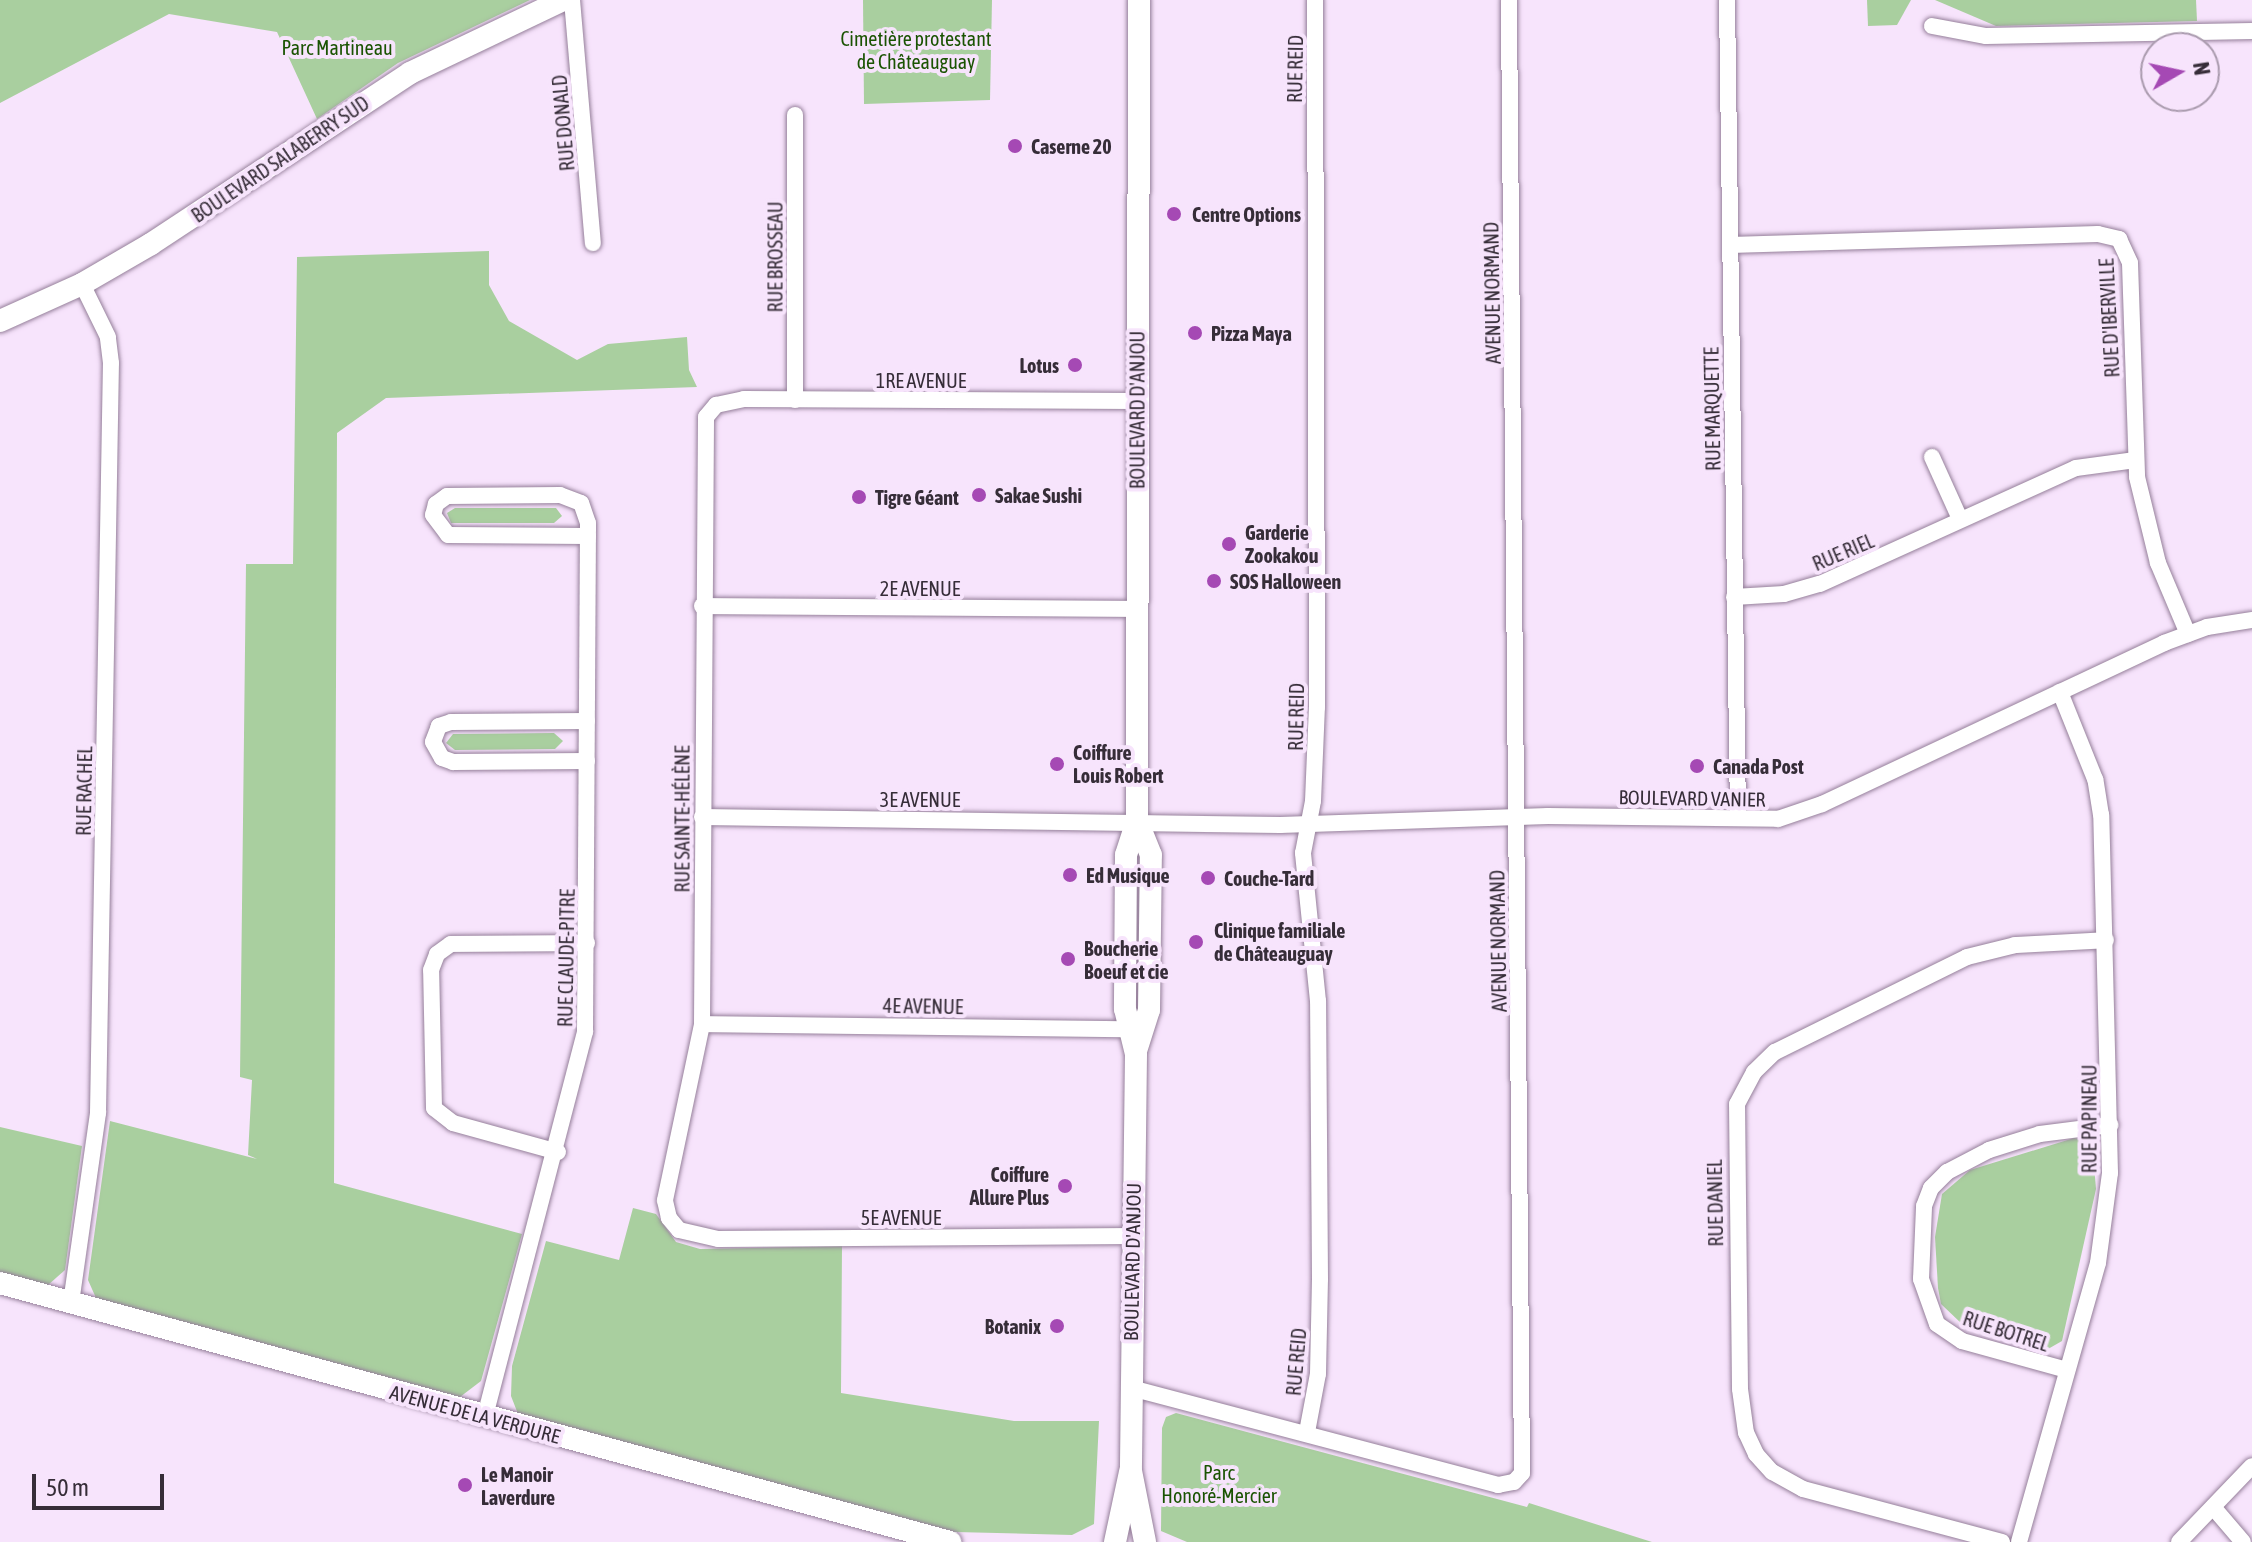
<!DOCTYPE html>
<html>
<head>
<meta charset="utf-8">
<style>
	body { margin:0 }
	#map { position:relative; width:2252px; height:1542px; overflow:hidden; background:#f7e4fc; font-family:"Asap Condensed",sans-serif }
	div>[style] { position:absolute }
	.green>* { inset:0; background:#a9cf9f }
	.roads { filter:drop-shadow(0 0 2px #957f9a) drop-shadow(0 0 2px #957f9a) }
	.street>* { height:16px; margin:-8px; padding:0 8px; transform-origin:8px; border-radius:8px; background:#fff }
	.secondary>* { height:22px; margin:-11px; padding:0 11px; transform-origin:11px; border-radius:11px; background:#fff }
	.dots>* { width:22px; height:22px; translate:-50% -50%; box-sizing:border-box; border:4px solid #f7e4fc; border-radius:50% }
	span { translate:-50% -50%; white-space:nowrap; text-align:center; line-height:1.15; -webkit-text-stroke:8px #f7e4fc; paint-order:stroke }
	.park-label { font-size:20px; color:#1a5302 }
	.street-label { font-size:20px; color:#362d38 }
	.poi-label { font-size:20px; color:#362d38; font-weight:700 }
	.left { translate:0 -50%; text-align:left }
	.right { translate:-100% -50%; text-align:right }
	.north { position:absolute; left:2140px; top:32px; width:80px; height:80px; box-sizing:border-box; background:#f7e4fc; border:2px solid #aa9bae; border-radius:50%; rotate:81deg; font-size:22px; font-weight:700; line-height:32px; text-align:center; color:#362d38 }
	.north::after { content:''; display:block; margin:auto; width:28px; height:36px; background:#a549b4; clip-path:polygon(50% 0,100% 100%,50% 72%,0 100%) }
	.scale { position:absolute; left:32px; top:1474px; width:132px; height:36px; box-sizing:border-box; border:4px solid #362d38; border-top:0; padding-left:10px; font-size:24px; line-height:28px; white-space:nowrap; color:#362d38; -webkit-text-stroke:6px #f7e4fc; paint-order:stroke }
</style>
</head>
<body>
<div id="map">
	<div class="green">
		<div style="clip-path:polygon(0 0,530px 0,398px 63px,317px 119px,277px 32px,169px 14px,0 103px)"></div>
		<div style="clip-path:polygon(863px 0,992px 0,990px 100px,864px 104px)"></div>
		<div style="clip-path:polygon(1867px 0,1911px 0,1897px 25px,1868px 26px)"></div>
		<div style="clip-path:polygon(1935px 0,2196px 0,2197px 21px,1996px 26px)"></div>
		<div style="clip-path:polygon(489px 251px,489px 285px,509px 321px,577px 360px,608px 344px,687px 337px,689px 370px,697px 387px,386px 398px,337px 433px,334px 1183px,522px 1234px,481px 1381px,460px 1397px,96px 1298px,88px 1280px,110px 1121px,257px 1159px,248px 1155px,252px 1080px,240px 1077px,246px 564px,293px 564px,297px 257px)"></div>
		<div style="clip-path:polygon(455px 508px,556px 508px,562px 516px,554px 523px,451px 523px,447px 513px)"></div>
		<div style="clip-path:polygon(554px 733px,563px 741px,555px 749px,455px 750px,446px 743px,453px 734px)"></div>
		<div style="clip-path:polygon(0 1127px,82px 1146px,65px 1270px,48px 1285px,0 1272px)"></div>
		<div style="clip-path:polygon(2074px 1138px,2092px 1141px,2096px 1189px,2062px 1341px,2048px 1349px,1962px 1324px,1941px 1304px,1938px 1288px,1935px 1237px,1942px 1194px,1970px 1170px)"></div>
		<div style="clip-path:polygon(633px 1208px,656px 1214px,676px 1242px,700px 1249px,842px 1246px,841px 1393px,1014px 1421px,1099px 1421px,1094px 1524px,1072px 1535px,955px 1532px,518px 1414px,511px 1396px,512px 1366px,546px 1241px,619px 1260px)"></div>
		<div style="clip-path:polygon(1176px 1413px,1527px 1507px,1529px 1503px,1652px 1542px,1187px 1542px,1161px 1531px,1162px 1428px,1166px 1417px)"></div>
	</div>
	<div class="roads">
		<div class="street">
			<div style="left:572px;top:0;width:244px;rotate:85.1deg"></div>
			<div style="left:1727px;top:0;width:818px;rotate:89.23deg"></div>
			<div style="left:1932px;top:26px;width:55px;rotate:10.5deg"></div>
			<div style="left:1986px;top:36px;width:266px;rotate:-1.1deg"></div>
			<div style="left:795px;top:115px;width:285px;rotate:90deg"></div>
			<div style="left:1730px;top:245px;width:368px;rotate:-1.7deg"></div>
			<div style="left:2098px;top:234px;width:22px;rotate:13deg"></div>
			<div style="left:2119px;top:239px;width:26px;rotate:65deg"></div>
			<div style="left:2130px;top:263px;width:214px;rotate:88.1deg"></div>
			<div style="left:2137px;top:477px;width:89px;rotate:76.3deg"></div>
			<div style="left:2158px;top:563px;width:77px;rotate:67.1deg"></div>
			<div style="left:1932px;top:457px;width:68px;rotate:65.7deg"></div>
			<div style="left:1734px;top:597px;width:50px;rotate:-3.4deg"></div>
			<div style="left:1784px;top:594px;width:37px;rotate:-16deg"></div>
			<div style="left:1820px;top:584px;width:281px;rotate:-24.4deg"></div>
			<div style="left:2076px;top:468px;width:60px;rotate:-7.7deg"></div>
			<div style="left:702px;top:606px;width:435px;rotate:0.4deg"></div>
			<div style="left:587px;top:721px;width:136px;rotate:179.6deg"></div>
			<div style="left:451px;top:722px;width:13px;rotate:162deg"></div>
			<div style="left:439px;top:726px;width:17px;rotate:111deg"></div>
			<div style="left:433px;top:742px;width:18px;rotate:61deg"></div>
			<div style="left:442px;top:758px;width:12px;rotate:20deg"></div>
			<div style="left:453px;top:762px;width:134px;rotate:-0.4deg"></div>
			<div style="left:702px;top:817px;width:578px;rotate:0.79deg"></div>
			<div style="left:1280px;top:825px;width:268px;rotate:-1.9deg"></div>
			<div style="left:1548px;top:816px;width:230px;rotate:0.7deg"></div>
			<div style="left:1778px;top:819px;width:46px;rotate:-18.8deg"></div>
			<div style="left:1822px;top:804px;width:378px;rotate:-25.2deg"></div>
			<div style="left:2164px;top:643px;width:46px;rotate:-20.4deg"></div>
			<div style="left:2207px;top:627px;width:46px;rotate:-8.8deg"></div>
			<div style="left:702px;top:1024px;width:435px;rotate:0.7deg"></div>
			<div style="left:558px;top:1152px;width:109px;rotate:-164.6deg"></div>
			<div style="left:453px;top:1123px;width:24px;rotate:-142deg"></div>
			<div style="left:434px;top:1108px;width:138px;rotate:-91.2deg"></div>
			<div style="left:431px;top:970px;width:17px;rotate:-69deg"></div>
			<div style="left:437px;top:954px;width:17px;rotate:-36deg"></div>
			<div style="left:451px;top:944px;width:136px;rotate:-0.4deg"></div>
			<div style="left:1132px;top:1236px;width:414px;rotate:179.6deg"></div>
			<div style="left:718px;top:1239px;width:40px;rotate:-167deg"></div>
			<div style="left:679px;top:1230px;width:16px;rotate:-130deg"></div>
			<div style="left:669px;top:1218px;width:18px;rotate:-103deg"></div>
			<div style="left:665px;top:1200px;width:180px;rotate:-78.1deg"></div>
			<div style="left:702px;top:1024px;width:607px;rotate:-89.62deg"></div>
			<div style="left:706px;top:417px;width:16px;rotate:-50deg"></div>
			<div style="left:716px;top:405px;width:29px;rotate:-12deg"></div>
			<div style="left:744px;top:399px;width:392px;rotate:0.3deg"></div>
			<div style="left:71px;top:1303px;width:192px;rotate:-81.9deg"></div>
			<div style="left:98px;top:1113px;width:750px;rotate:-89.01deg"></div>
			<div style="left:111px;top:363px;width:26px;rotate:-97deg"></div>
			<div style="left:108px;top:337px;width:59px;rotate:-116.1deg"></div>
			<div style="left:2067px;top:1370px;width:109px;rotate:-164.6deg"></div>
			<div style="left:1962px;top:1341px;width:30px;rotate:-146deg"></div>
			<div style="left:1937px;top:1324px;width:48px;rotate:-109.6deg"></div>
			<div style="left:1921px;top:1279px;width:73px;rotate:-87.6deg"></div>
			<div style="left:1924px;top:1206px;width:19px;rotate:-69deg"></div>
			<div style="left:1931px;top:1188px;width:23px;rotate:-45deg"></div>
			<div style="left:1947px;top:1172px;width:47px;rotate:-27.6deg"></div>
			<div style="left:1989px;top:1150px;width:53px;rotate:-17.4deg"></div>
			<div style="left:2040px;top:1134px;width:71px;rotate:-7.3deg"></div>
			<div style="left:1131px;top:1388px;width:380px;rotate:14.8deg"></div>
			<div style="left:1498px;top:1485px;width:16px;rotate:-11deg"></div>
			<div style="left:1514px;top:1482px;width:12px;rotate:-48deg"></div>
			<div style="left:1522px;top:1473px;width:1473px;rotate:-90.51deg"></div>
			<div style="left:485px;top:1416px;width:397px;rotate:-75.4deg"></div>
			<div style="left:585px;top:1032px;width:509px;rotate:-89.66deg"></div>
			<div style="left:588px;top:523px;width:21px;rotate:-109deg"></div>
			<div style="left:581px;top:503px;width:22px;rotate:-159deg"></div>
			<div style="left:560px;top:495px;width:113px;rotate:179.5deg"></div>
			<div style="left:447px;top:496px;width:14px;rotate:144deg"></div>
			<div style="left:436px;top:504px;width:11px;rotate:105deg"></div>
			<div style="left:433px;top:515px;width:25px;rotate:53deg"></div>
			<div style="left:448px;top:535px;width:140px;rotate:0.4deg"></div>
			<div style="left:1307px;top:1432px;width:59px;rotate:-79.3deg"></div>
			<div style="left:1318px;top:1374px;width:95px;rotate:-88.8deg"></div>
			<div style="left:1320px;top:1279px;width:278px;rotate:-90.4deg"></div>
			<div style="left:1318px;top:1001px;width:149px;rotate:-95.8deg"></div>
			<div style="left:1303px;top:853px;width:53px;rotate:-79.1deg"></div>
			<div style="left:1313px;top:801px;width:94px;rotate:-87.6deg"></div>
			<div style="left:1317px;top:707px;width:707px;rotate:-90.16deg"></div>
			<div style="left:2213px;top:1507px;width:46px;rotate:49.4deg"></div>
			<div style="left:2002px;top:1542px;width:206px;rotate:-165.1deg"></div>
			<div style="left:1803px;top:1489px;width:35px;rotate:-151deg"></div>
			<div style="left:1772px;top:1472px;width:24px;rotate:-132deg"></div>
			<div style="left:1756px;top:1454px;width:23px;rotate:-115deg"></div>
			<div style="left:1746px;top:1433px;width:44px;rotate:-97.8deg"></div>
			<div style="left:1740px;top:1389px;width:285px;rotate:-90.6deg"></div>
			<div style="left:1737px;top:1104px;width:36px;rotate:-62deg"></div>
			<div style="left:1754px;top:1072px;width:29px;rotate:-44deg"></div>
			<div style="left:1775px;top:1052px;width:214px;rotate:-26.3deg"></div>
			<div style="left:1967px;top:957px;width:49px;rotate:-14deg"></div>
			<div style="left:2015px;top:945px;width:91px;rotate:-3.1deg"></div>
			<div style="left:2019px;top:1542px;width:290px;rotate:-74.2deg"></div>
			<div style="left:2098px;top:1263px;width:91px;rotate:-82.4deg"></div>
			<div style="left:2110px;top:1173px;width:358px;rotate:-91.4deg"></div>
			<div style="left:2101px;top:815px;width:36px;rotate:-99deg"></div>
			<div style="left:2095px;top:779px;width:94px;rotate:-111.9deg"></div>
			<div style="left:2179px;top:1542px;width:105px;rotate:-46.2deg"></div>
		</div>
		<div class="secondary">
			<div style="left:1139px;top:0;width:821px;rotate:90.14deg"></div>
			<div style="left:1137px;top:821px;width:36px;rotate:108deg"></div>
			<div style="left:1126px;top:855px;width:154px;rotate:90.4deg"></div>
			<div style="left:1125px;top:1009px;width:46px;rotate:76.3deg"></div>
			<div style="left:1136px;top:1054px;width:417px;rotate:90.7deg"></div>
			<div style="left:1131px;top:1471px;width:72px;rotate:78.8deg"></div>
			<div style="left:0;top:321px;width:90px;rotate:-24.3deg"></div>
			<div style="left:82px;top:284px;width:80px;rotate:-30.1deg"></div>
			<div style="left:151px;top:244px;width:310px;rotate:-33.4deg"></div>
			<div style="left:410px;top:73px;width:170px;rotate:-25.5deg"></div>
			<div style="left:1136px;top:1051px;width:43px;rotate:-72.4deg"></div>
			<div style="left:1149px;top:1010px;width:155px;rotate:-89.3deg"></div>
			<div style="left:1151px;top:855px;width:37px;rotate:-112deg"></div>
			<div style="left:0;top:1283px;width:985px;rotate:15.25deg"></div>
			<div style="left:1115px;top:1542px;width:72px;rotate:-77.9deg"></div>
		</div>
	</div>
	<div class="dots">
		<div style="left:1015px;top:146px;background:#a549b4"></div>
		<div style="left:1174px;top:214px;background:#a549b4"></div>
		<div style="left:1195px;top:333px;background:#a549b4"></div>
		<div style="left:1075px;top:365px;background:#a549b4"></div>
		<div style="left:979px;top:495px;background:#a549b4"></div>
		<div style="left:859px;top:497px;background:#a549b4"></div>
		<div style="left:1229px;top:544px;background:#a549b4"></div>
		<div style="left:1214px;top:581px;background:#a549b4"></div>
		<div style="left:1057px;top:764px;background:#a549b4"></div>
		<div style="left:1697px;top:766px;background:#a549b4"></div>
		<div style="left:1070px;top:875px;background:#a549b4"></div>
		<div style="left:1208px;top:878px;background:#a549b4"></div>
		<div style="left:1196px;top:942px;background:#a549b4"></div>
		<div style="left:1068px;top:959px;background:#a549b4"></div>
		<div style="left:1065px;top:1186px;background:#a549b4"></div>
		<div style="left:1057px;top:1326px;background:#a549b4"></div>
		<div style="left:465px;top:1485px;background:#a549b4"></div>
	</div>
	<div class="park-label">
		<span style="left:916px;top:50px">Cimetière protestant<br>de Châteauguay</span>
		<span style="left:337px;top:47px">Parc Martineau</span>
		<span style="left:1219px;top:1484px">Parc<br>Honoré-Mercier</span>
	</div>
	<div class="street-label">
		<span style="left:1295px;top:69px;rotate:-89deg">RUE REID</span>
		<span style="left:563px;top:123px;rotate:-95deg">RUE DONALD</span>
		<span style="left:280px;top:159px;rotate:-34deg">BOULEVARD SALABERRY SUD</span>
		<span style="left:775px;top:257px;rotate:-90deg">RUE BROSSEAU</span>
		<span style="left:1492px;top:293px;rotate:-91deg">AVENUE NORMAND</span>
		<span style="left:2109px;top:318px;rotate:-93deg">RUE D'IBERVILLE</span>
		<span style="left:921px;top:380px">1RE AVENUE</span>
		<span style="left:1712px;top:409px;rotate:-91deg">RUE MARQUETTE</span>
		<span style="left:1137px;top:410px;rotate:-90deg">BOULEVARD D'ANJOU</span>
		<span style="left:1843px;top:552px;rotate:-23deg">RUE RIEL</span>
		<span style="left:920px;top:588px">2E AVENUE</span>
		<span style="left:1296px;top:717px;rotate:-89deg">RUE REID</span>
		<span style="left:84px;top:791px;rotate:-89deg">RUE RACHEL</span>
		<span style="left:1692px;top:798px;rotate:1deg">BOULEVARD VANIER</span>
		<span style="left:920px;top:799px">3E AVENUE</span>
		<span style="left:682px;top:819px;rotate:-90deg">RUE SAINTE-HÉLÈNE</span>
		<span style="left:1498px;top:941px;rotate:-91deg">AVENUE NORMAND</span>
		<span style="left:566px;top:958px;rotate:-89deg">RUE CLAUDE-PITRE</span>
		<span style="left:923px;top:1006px;rotate:1deg">4E AVENUE</span>
		<span style="left:2089px;top:1119px;rotate:-90deg">RUE PAPINEAU</span>
		<span style="left:1715px;top:1203px;rotate:-91deg">RUE DANIEL</span>
		<span style="left:901px;top:1217px">5E AVENUE</span>
		<span style="left:1132px;top:1262px;rotate:-89deg">BOULEVARD D'ANJOU</span>
		<span style="left:2006px;top:1331px;rotate:18deg">RUE BOTREL</span>
		<span style="left:1296px;top:1362px;rotate:-85deg">RUE REID</span>
		<span style="left:475px;top:1414px;rotate:15deg">AVENUE DE LA VERDURE</span>
	</div>
	<div class="poi-label">
		<span class="left" style="left:1031px;top:146px">Caserne 20</span>
		<span class="left" style="left:1192px;top:214px">Centre Options</span>
		<span class="left" style="left:1211px;top:333px">Pizza Maya</span>
		<span class="right" style="left:1059px;top:365px">Lotus</span>
		<span class="left" style="left:995px;top:495px">Sakae Sushi</span>
		<span class="left" style="left:875px;top:497px">Tigre Géant</span>
		<span class="left" style="left:1245px;top:544px">Garderie<br>Zookakou</span>
		<span class="left" style="left:1230px;top:581px">SOS Halloween</span>
		<span class="left" style="left:1073px;top:764px">Coiffure<br>Louis Robert</span>
		<span class="left" style="left:1713px;top:766px">Canada Post</span>
		<span class="left" style="left:1086px;top:875px">Ed Musique</span>
		<span class="left" style="left:1224px;top:878px">Couche-Tard</span>
		<span class="left" style="left:1214px;top:942px">Clinique familiale<br>de Châteauguay</span>
		<span class="left" style="left:1084px;top:960px">Boucherie<br>Boeuf et cie</span>
		<span class="right" style="left:1049px;top:1186px">Coiffure<br>Allure Plus</span>
		<span class="right" style="left:1041px;top:1326px">Botanix</span>
		<span class="left" style="left:481px;top:1486px">Le Manoir<br>Laverdure</span>
	</div>
	<div class="north">N</div>
	<div class="scale">50 m</div>
</div>
</body>
</html>
